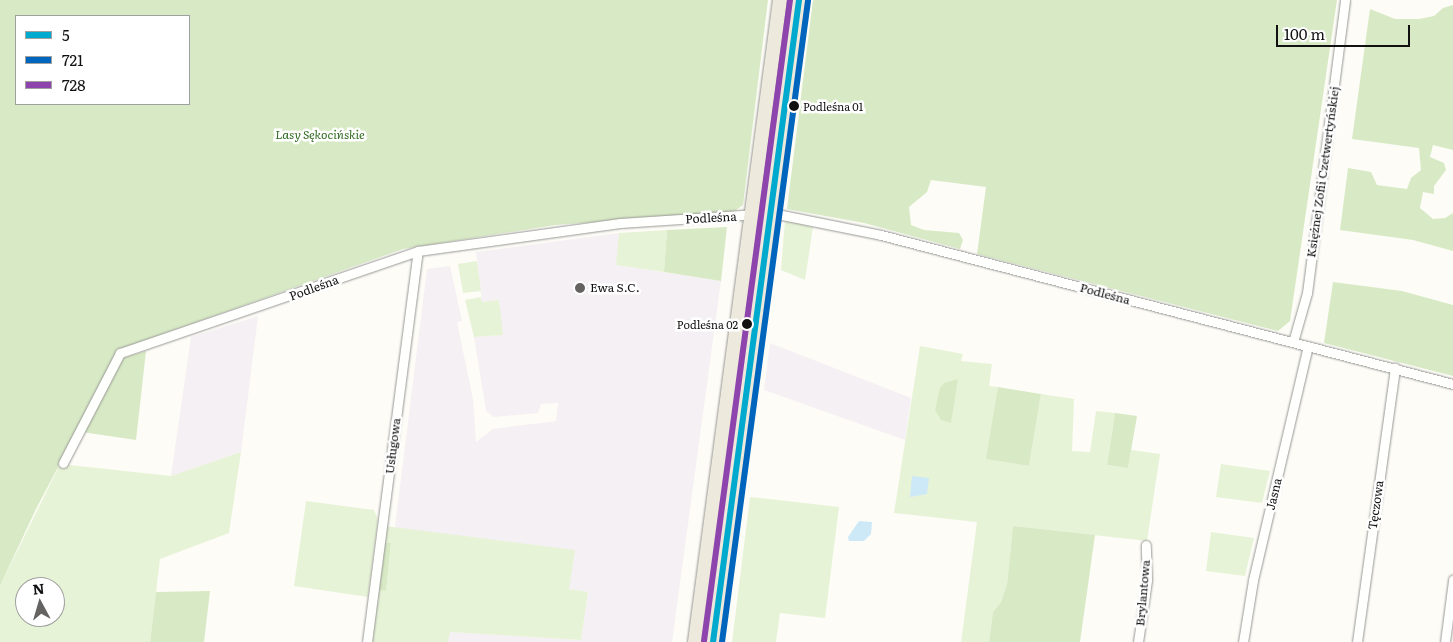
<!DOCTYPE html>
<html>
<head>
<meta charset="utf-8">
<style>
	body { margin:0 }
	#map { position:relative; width:1453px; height:642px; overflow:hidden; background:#fdfcf7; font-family:Literata,serif }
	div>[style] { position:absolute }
	.industrial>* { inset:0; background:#f5f0f3 }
	.green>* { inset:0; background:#e7f3d7 }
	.forest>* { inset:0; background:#d8eac5 }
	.water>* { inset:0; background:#cde8f7 }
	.roads { filter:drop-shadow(0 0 1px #979795) drop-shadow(0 0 1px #979795) }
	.street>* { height:9px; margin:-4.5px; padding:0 4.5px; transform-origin:4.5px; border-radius:4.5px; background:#fffffe }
	.primary>* { height:14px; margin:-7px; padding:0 7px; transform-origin:7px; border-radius:7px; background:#ede9dc }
	.bus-1>* { height:6px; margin:-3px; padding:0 3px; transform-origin:3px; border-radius:3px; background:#00a9ce }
	.bus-2>* { height:6px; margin:-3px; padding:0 3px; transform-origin:3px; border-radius:3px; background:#0065bd }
	.bus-3>* { height:6px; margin:-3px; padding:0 3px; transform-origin:3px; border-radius:3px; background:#8e44ad }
	.dots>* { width:14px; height:14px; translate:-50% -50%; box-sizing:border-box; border:2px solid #fff; border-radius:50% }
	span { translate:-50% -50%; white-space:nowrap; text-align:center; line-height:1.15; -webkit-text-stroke:5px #fff; paint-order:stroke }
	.bus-label { font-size:11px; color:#111 }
	.left { translate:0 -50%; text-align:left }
	.right { translate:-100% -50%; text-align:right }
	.park-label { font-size:12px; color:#2f6b1f; font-style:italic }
	.street-label { font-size:12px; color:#111 }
	.poi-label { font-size:12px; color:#111 }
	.legend { position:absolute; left:15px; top:15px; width:175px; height:90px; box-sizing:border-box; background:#fff; border:1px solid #a0a0a0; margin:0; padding:6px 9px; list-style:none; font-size:15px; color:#111 }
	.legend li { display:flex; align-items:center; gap:10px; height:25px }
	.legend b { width:25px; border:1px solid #a0a0a0 }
	.north { position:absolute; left:15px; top:577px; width:50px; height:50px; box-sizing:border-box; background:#fff; border:1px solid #a0a0a0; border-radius:50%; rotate:354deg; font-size:14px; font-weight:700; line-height:20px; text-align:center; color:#111 }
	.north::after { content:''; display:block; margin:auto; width:18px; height:22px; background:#646362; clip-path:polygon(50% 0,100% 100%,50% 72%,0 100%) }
	.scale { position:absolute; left:1276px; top:25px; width:134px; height:22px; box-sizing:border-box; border:2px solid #111; border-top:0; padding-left:6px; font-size:15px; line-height:18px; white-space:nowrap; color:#111; -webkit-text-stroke:4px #fff; paint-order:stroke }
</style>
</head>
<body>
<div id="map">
	<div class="industrial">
		<div style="clip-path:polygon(619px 233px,617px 265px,721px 281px,672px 642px,448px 642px,450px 632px,581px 640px,588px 592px,569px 589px,395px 527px,427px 269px,450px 266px,462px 321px,457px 322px,473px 399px,476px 442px,493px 429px,556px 421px,558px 403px,541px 404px,538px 413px,494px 417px,486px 411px,474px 337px,502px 335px,499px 301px,482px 302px,476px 252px)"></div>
		<div style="clip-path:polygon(258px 316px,241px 452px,171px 476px,191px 337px)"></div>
		<div style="clip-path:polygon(770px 343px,911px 398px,905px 440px,764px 390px)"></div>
	</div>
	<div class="green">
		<div style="clip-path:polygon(785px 220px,813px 227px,805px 280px,781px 270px)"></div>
		<div style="clip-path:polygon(667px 230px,664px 272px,616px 265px,619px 233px)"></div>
		<div style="clip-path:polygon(477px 261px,481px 291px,463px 293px,458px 264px)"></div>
		<div style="clip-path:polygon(481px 297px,482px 302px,499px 300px,503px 335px,474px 337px,465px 300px)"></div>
		<div style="clip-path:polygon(920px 346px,963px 354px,961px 361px,992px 364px,989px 386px,998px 387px,987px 459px,1029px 466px,1041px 394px,1074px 399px,1072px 451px,1090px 452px,1096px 411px,1115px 413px,1107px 465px,1128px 468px,1131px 450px,1160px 454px,1147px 541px,1013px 526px,1007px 584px,1001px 602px,993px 612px,989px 642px,961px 642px,977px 522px,894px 513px)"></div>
		<div style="clip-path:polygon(evenodd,241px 452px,229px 533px,160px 559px,150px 642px,0 642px,0 586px,60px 464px,171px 476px,241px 452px,25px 587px,55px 587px,55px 617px,25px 617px,25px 587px)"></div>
		<div style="clip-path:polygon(1221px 464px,1270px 471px,1262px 503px,1216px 497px)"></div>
		<div style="clip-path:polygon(750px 497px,839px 507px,825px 618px,780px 613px,776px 642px,732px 642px)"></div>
		<div style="clip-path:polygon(306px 501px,374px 510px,378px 520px,368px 597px,294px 586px)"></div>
		<div style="clip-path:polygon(385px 526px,575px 550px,569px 589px,588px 592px,581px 640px,450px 632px,448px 642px,370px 642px,378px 590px,386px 591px,391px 543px,384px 542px)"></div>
		<div style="clip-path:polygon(1211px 532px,1254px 538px,1245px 576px,1206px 571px)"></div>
	</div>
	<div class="forest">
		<div style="clip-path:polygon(evenodd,0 0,768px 0,743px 205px,733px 212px,555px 225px,403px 249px,120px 349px,36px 509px,0 586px,0 0,16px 16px,189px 16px,189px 104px,16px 104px,16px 16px)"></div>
		<div style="clip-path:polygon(813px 0,1337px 0,1290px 321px,1278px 331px,977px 254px,986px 187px,931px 180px,927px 192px,909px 207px,911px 225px,924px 230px,959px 233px,963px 240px,960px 249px,864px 223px,787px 209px)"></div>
		<div style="clip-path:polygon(1453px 5px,1453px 150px,1433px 145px,1430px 157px,1444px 163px,1446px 170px,1434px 186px,1434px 194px,1423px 192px,1420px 208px,1433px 219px,1445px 218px,1453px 213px,1453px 251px,1413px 240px,1340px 230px,1348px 168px,1371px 172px,1377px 185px,1407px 189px,1411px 178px,1421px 170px,1419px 148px,1352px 139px,1370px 9px,1395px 19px,1419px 19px,1434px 16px,1443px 8px)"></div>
		<div style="clip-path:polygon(727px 227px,721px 281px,664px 272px,667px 230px)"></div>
		<div style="clip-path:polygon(1333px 282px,1402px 291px,1453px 305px,1453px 376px,1324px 343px)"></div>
		<div style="clip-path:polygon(146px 351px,136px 440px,82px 432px,120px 359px)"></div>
		<div style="clip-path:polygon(958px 379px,951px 423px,941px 420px,935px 410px,940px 388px,944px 383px)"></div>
		<div style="clip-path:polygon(998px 387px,1041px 394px,1029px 466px,986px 459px)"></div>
		<div style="clip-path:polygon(1115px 413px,1137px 416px,1128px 468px,1107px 465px)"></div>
		<div style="clip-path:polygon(1013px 526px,1095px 535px,1080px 642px,989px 642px,993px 612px,1001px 602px,1007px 584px)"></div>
		<div style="clip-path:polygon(384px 542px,391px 543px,386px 591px,378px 590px)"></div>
		<div style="clip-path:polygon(210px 591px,204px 642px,150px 642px,156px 592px)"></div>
	</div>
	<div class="water">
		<div style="clip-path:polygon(912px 476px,929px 478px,927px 494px,910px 497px)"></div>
		<div style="clip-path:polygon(859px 521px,872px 522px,871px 534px,864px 541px,849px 541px,848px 537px)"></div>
	</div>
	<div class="roads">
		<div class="street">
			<div style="left:1293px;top:342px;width:51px;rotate:-74.1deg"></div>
			<div style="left:1307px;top:293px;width:295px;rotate:-82.6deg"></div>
			<div style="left:63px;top:463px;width:124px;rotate:-62.6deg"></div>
			<div style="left:120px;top:353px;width:315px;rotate:-18.9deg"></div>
			<div style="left:418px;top:251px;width:204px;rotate:-7.9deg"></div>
			<div style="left:620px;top:223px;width:152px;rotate:-3.8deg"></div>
			<div style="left:772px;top:213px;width:111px;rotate:11.4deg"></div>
			<div style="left:881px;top:235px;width:591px;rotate:14.6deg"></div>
			<div style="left:367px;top:642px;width:394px;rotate:-82.6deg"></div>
			<div style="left:1138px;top:642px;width:63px;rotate:-81.7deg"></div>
			<div style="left:1147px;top:580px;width:35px;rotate:-92deg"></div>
			<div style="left:1243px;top:642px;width:63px;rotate:-80.8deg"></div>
			<div style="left:1253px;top:580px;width:240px;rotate:-76.8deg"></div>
			<div style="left:1357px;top:642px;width:277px;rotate:-82.1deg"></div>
			<div style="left:1445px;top:642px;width:63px;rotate:-82.6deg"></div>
		</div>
		<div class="primary">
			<div style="left:695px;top:642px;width:648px;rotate:-82.46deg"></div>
			<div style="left:713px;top:642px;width:648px;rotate:-82.37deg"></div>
		</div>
	</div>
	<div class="bus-1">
		<div style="left:713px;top:642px;width:648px;rotate:-82.37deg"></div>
	</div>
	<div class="bus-2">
		<div style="left:722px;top:642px;width:647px;rotate:-82.36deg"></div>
	</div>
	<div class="bus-3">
		<div style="left:704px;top:641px;width:647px;rotate:-82.36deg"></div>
	</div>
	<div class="dots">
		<div style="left:794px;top:106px;background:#111"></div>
		<div style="left:580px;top:288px;background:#646362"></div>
		<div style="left:747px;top:324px;background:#111"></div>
	</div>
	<div class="bus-label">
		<span class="left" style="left:803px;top:106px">Podleśna 01</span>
		<span class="right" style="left:738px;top:324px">Podleśna 02</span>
	</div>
	<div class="park-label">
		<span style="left:320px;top:135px">Lasy Sękocińskie</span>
	</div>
	<div class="street-label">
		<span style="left:1323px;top:172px;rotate:-82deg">Księżnej Zofii Czetwertyńskiej</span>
		<span style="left:711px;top:218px;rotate:-3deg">Podleśna</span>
		<span style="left:314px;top:288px;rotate:-20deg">Podleśna</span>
		<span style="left:1105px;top:294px;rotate:15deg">Podleśna</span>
		<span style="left:393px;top:446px;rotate:-83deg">Usługowa</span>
		<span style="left:1274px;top:494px;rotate:-77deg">Jasna</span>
		<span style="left:1376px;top:505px;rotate:-82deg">Tęczowa</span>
		<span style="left:1143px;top:593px;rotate:-85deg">Brylantowa</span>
	</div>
	<div class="poi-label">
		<span class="left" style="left:590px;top:288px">Ewa S.C.</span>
	</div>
	<ul class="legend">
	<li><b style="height:6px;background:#00a9ce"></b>5</li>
	<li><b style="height:6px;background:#0065bd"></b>721</li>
	<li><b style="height:6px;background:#8e44ad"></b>728</li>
	</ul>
	<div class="north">N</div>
	<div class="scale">100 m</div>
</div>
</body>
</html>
